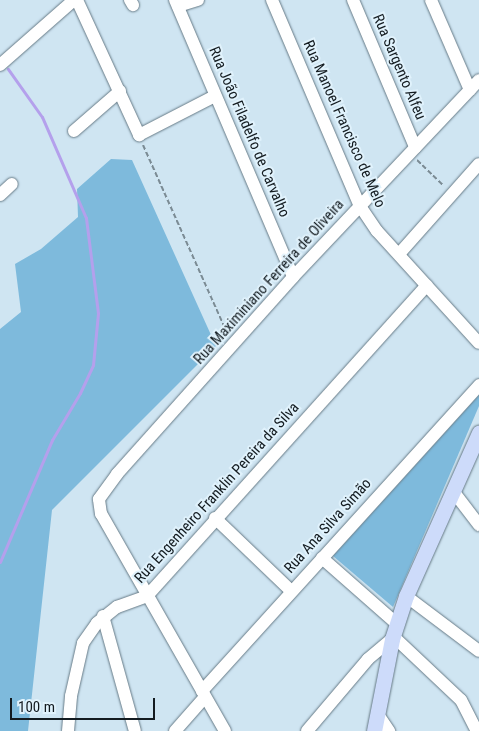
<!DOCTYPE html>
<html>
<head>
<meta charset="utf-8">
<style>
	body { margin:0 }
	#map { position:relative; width:479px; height:731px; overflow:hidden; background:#cfe5f2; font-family:"Roboto Condensed",sans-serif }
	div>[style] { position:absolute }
	.green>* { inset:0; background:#7ebadc }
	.stream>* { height:3px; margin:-1.5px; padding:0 1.5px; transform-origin:1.5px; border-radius:1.5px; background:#b4a0ec }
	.path>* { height:2px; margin-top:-1px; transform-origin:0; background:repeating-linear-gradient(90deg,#7b8b94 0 5px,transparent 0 7.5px) }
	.roads { filter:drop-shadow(0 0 1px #667a86) drop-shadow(0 0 1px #667a86) }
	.minor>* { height:12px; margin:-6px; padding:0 6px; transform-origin:6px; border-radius:6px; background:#fff }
	.major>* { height:15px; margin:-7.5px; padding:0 7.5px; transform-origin:7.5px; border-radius:7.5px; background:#cddbfa }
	span { translate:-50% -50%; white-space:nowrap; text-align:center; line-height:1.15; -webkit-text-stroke:4px #e0f2fc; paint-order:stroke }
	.street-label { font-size:15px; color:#131b20 }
	.scale { position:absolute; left:10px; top:698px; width:145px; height:22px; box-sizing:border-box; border:2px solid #131b20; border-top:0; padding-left:6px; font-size:15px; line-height:18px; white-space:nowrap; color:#131b20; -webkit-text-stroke:4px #e0f2fc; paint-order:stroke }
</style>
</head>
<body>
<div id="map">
	<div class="green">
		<div style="clip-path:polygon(111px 159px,132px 160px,216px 346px,52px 510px,28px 731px,0 731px,0 329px,21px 312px,15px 264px,41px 249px,78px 217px,77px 189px)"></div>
		<div style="clip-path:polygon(479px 395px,479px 406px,393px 607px,333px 556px)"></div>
	</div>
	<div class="stream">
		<div style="left:0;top:562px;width:133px;rotate:-66.9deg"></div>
		<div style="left:52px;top:440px;width:55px;rotate:-59.2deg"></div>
		<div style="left:80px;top:393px;width:31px;rotate:-65deg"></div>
		<div style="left:93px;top:365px;width:52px;rotate:-84.5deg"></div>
		<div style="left:98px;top:313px;width:96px;rotate:-97.2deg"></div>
		<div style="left:86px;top:218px;width:110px;rotate:-113.5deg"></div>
		<div style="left:42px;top:117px;width:59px;rotate:-125.3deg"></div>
	</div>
	<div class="path">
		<div style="left:143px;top:145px;width:208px;rotate:65.9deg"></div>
		<div style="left:417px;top:160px;width:37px;rotate:44deg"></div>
	</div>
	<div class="roads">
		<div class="minor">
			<div style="left:77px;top:0;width:149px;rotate:65.3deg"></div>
			<div style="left:139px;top:135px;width:85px;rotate:-27.2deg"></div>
			<div style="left:130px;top:0;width:6px;rotate:59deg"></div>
			<div style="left:175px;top:0;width:301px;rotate:66.9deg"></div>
			<div style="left:272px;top:0;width:224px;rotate:66.9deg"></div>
			<div style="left:360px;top:206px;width:30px;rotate:56deg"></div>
			<div style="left:377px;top:231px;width:151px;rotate:47.7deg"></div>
			<div style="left:353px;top:0;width:160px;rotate:67.1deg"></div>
			<div style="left:431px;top:0;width:98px;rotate:66.6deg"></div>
			<div style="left:178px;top:6px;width:21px;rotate:-17deg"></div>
			<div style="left:0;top:65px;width:98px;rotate:-41.3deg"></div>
			<div style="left:74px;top:131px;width:61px;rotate:-41deg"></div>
			<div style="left:0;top:195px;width:16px;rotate:-43deg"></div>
			<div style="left:399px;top:254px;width:120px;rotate:-48.4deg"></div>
			<div style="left:453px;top:491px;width:43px;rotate:52.6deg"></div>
			<div style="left:215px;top:518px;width:105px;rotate:43.8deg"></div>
			<div style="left:322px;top:558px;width:98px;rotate:41.3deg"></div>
			<div style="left:406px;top:596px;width:91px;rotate:37deg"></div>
			<div style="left:103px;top:616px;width:119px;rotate:74.5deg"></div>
			<div style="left:393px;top:636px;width:93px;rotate:43.3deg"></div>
			<div style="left:461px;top:700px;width:35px;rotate:63deg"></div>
			<div style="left:202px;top:691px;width:413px;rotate:-47.8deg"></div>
			<div style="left:377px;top:713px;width:22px;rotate:56deg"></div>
			<div style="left:68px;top:731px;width:35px;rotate:-85deg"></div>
			<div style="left:71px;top:696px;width:54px;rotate:-77.2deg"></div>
			<div style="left:83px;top:643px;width:24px;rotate:-55deg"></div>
			<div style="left:97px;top:623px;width:26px;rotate:-39deg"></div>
			<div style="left:117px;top:607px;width:32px;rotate:-20deg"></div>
			<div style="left:147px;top:596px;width:418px;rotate:-48deg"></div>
			<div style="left:175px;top:731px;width:45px;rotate:-48.6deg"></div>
			<div style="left:225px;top:731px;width:250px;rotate:-119.7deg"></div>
			<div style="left:101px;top:514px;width:15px;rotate:-98deg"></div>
			<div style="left:99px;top:499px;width:31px;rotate:-54deg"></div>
			<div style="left:117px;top:474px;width:264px;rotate:-48.2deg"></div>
			<div style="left:293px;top:277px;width:271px;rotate:-46.6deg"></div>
			<div style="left:307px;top:731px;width:94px;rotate:-49.7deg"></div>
			<div style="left:368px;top:659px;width:31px;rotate:-40deg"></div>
		</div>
		<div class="major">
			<div style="left:374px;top:731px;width:94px;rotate:-78.9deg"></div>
			<div style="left:392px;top:639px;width:45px;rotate:-72deg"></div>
			<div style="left:406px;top:596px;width:179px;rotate:-65.9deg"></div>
		</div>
	</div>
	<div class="street-label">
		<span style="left:399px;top:67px;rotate:67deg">Rua Sargento Alfeu</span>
		<span style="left:344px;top:124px;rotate:66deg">Rua Manoel Francisco de Melo</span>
		<span style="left:249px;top:132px;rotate:67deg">Rua João Filadelfo de Carvalho</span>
		<span style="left:269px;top:282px;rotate:-48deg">Rua Maximiniano Ferreira de Oliveira</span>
		<span style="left:217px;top:493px;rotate:-48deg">Rua Engenheiro Franklin Pereira da Silva</span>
		<span style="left:328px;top:526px;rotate:-48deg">Rua Ana Silva Simão</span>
	</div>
	<div class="scale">100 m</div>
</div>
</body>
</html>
